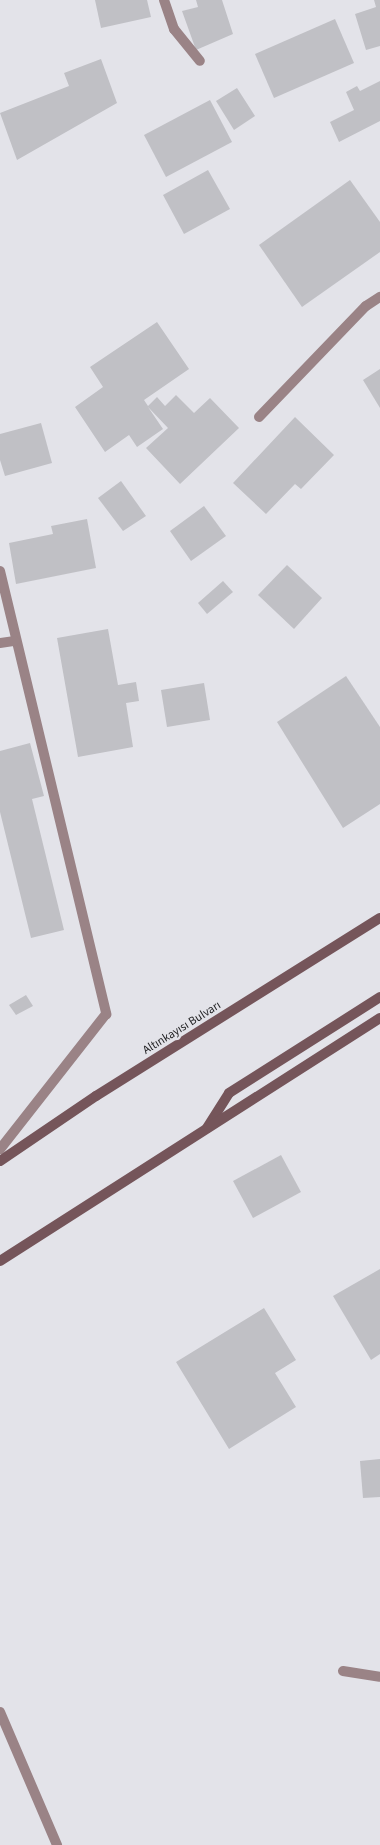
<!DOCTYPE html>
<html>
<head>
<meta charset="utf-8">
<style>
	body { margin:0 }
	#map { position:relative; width:380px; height:1845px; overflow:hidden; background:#e3e3e9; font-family:"Source Sans 3",sans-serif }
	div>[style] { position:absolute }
	.building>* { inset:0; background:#c0c0c5 }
	.street>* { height:10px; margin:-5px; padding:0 5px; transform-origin:5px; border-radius:5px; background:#9a8386 }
	.secondary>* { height:10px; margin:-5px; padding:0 5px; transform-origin:5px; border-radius:5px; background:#75555a }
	span { translate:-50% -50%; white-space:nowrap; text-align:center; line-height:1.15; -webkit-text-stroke:5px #e3e3e9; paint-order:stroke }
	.street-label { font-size:12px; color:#222224 }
</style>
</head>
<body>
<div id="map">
	<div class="building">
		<div style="clip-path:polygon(95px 0,147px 0,151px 17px,101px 28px)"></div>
		<div style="clip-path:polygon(196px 0,222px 0,233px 34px,196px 50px,182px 11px,198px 7px)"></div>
		<div style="clip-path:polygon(374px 0,380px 0,380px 46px,366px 50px,355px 14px,376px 7px)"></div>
		<div style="clip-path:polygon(335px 19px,354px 63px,274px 98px,255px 54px)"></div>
		<div style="clip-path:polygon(101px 59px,117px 103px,17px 160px,0 113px,69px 86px,64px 73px)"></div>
		<div style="clip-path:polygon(380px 81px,380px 121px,339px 142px,330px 122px,354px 110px,346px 92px,357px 86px,360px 91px)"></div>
		<div style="clip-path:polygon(237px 88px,255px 116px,234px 130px,216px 101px)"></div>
		<div style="clip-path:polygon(210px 100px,232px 142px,166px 177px,144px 135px)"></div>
		<div style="clip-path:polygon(208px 170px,230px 209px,184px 234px,163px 195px)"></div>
		<div style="clip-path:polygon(350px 180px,380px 222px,380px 252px,302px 307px,259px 245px)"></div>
		<div style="clip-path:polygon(157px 322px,189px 369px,144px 400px,148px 406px,157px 397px,165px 406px,176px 395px,194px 413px,210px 398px,239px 428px,180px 484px,146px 448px,168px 428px,148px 407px,163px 429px,137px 447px,129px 435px,105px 452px,75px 407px,103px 387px,90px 367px)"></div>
		<div style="clip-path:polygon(380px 369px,380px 408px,363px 380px)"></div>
		<div style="clip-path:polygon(295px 417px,334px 455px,301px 489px,295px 484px,266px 514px,233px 483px)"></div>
		<div style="clip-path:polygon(41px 423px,52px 463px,5px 476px,0 460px,0 434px)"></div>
		<div style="clip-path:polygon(121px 481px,146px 516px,123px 531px,98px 498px)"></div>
		<div style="clip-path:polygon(204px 506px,226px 536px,191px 561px,170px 531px)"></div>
		<div style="clip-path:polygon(87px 519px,96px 568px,16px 584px,9px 543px,53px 534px,51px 526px)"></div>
		<div style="clip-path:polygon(287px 565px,322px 598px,294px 629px,258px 595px)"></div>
		<div style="clip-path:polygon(223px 581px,233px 592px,207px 614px,198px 603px)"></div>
		<div style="clip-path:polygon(108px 629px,118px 685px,136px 682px,139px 701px,126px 703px,133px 747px,78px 757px,57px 638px)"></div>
		<div style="clip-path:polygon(346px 676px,380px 727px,380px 804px,343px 828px,277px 722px)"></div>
		<div style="clip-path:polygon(204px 683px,210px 720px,167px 727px,161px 690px)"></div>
		<div style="clip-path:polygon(30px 743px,44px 796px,32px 799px,64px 930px,31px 938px,0 812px,0 751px)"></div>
		<div style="clip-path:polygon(26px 995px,33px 1006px,16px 1015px,9px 1005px)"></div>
		<div style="clip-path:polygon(281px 1155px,301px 1192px,253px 1218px,233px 1181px)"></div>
		<div style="clip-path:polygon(380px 1269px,380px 1354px,371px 1360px,333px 1296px)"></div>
		<div style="clip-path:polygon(264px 1308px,296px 1360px,275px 1373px,296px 1407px,229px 1449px,176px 1362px)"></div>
		<div style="clip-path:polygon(380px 1459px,380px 1497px,363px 1498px,360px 1461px)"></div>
	</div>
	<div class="street">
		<div style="left:164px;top:0;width:31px;rotate:71deg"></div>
		<div style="left:174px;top:29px;width:41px;rotate:50.9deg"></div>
		<div style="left:259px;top:417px;width:154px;rotate:-46.1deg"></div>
		<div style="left:366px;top:306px;width:17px;rotate:-33deg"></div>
		<div style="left:0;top:571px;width:456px;rotate:76.5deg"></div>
		<div style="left:106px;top:1014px;width:172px;rotate:128.1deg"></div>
		<div style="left:0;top:643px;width:15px;rotate:-8deg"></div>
		<div style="left:343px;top:1671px;width:37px;rotate:9deg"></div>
		<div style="left:0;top:1712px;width:145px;rotate:66.8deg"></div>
	</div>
	<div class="secondary">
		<div style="left:207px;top:1128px;width:41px;rotate:-57.8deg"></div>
		<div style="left:229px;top:1093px;width:179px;rotate:-32.4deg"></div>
		<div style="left:0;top:1161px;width:116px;rotate:-34.1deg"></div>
		<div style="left:96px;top:1096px;width:335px;rotate:-32.1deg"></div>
		<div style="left:0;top:1261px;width:451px;rotate:-32.6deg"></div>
	</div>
	<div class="street-label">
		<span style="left:182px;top:1028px;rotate:-32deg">Altınkayısı Bulvarı</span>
	</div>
</div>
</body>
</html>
